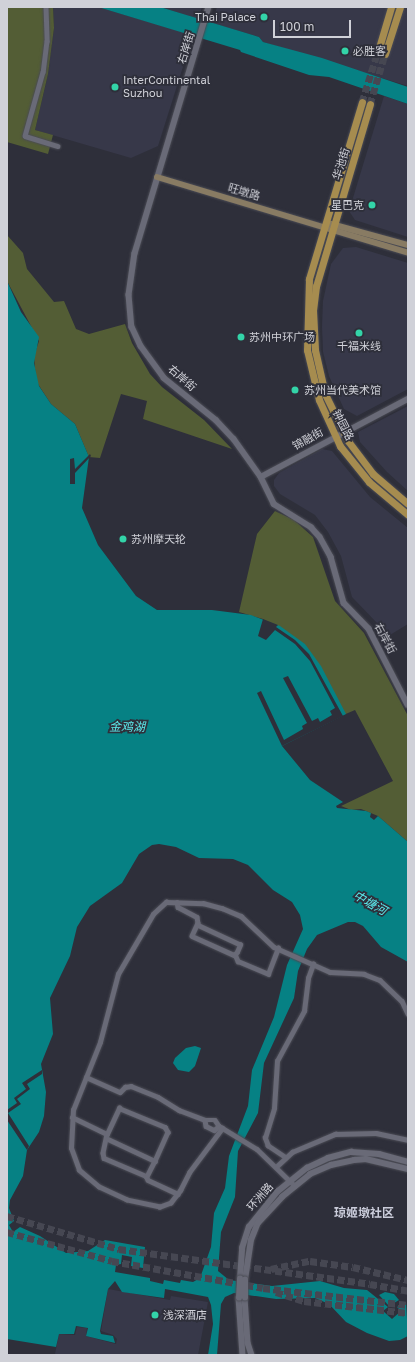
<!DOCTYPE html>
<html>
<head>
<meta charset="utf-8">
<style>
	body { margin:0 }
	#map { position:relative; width:415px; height:1362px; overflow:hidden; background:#2e2f3a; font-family:"Golos Text","Noto Sans SC",sans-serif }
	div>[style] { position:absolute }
	.built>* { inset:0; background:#373849 }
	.green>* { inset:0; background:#535d35 }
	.water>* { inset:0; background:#068184 }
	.pier>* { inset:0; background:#2e2f3a }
	.primary-tunnel>* { height:7px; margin-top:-3.5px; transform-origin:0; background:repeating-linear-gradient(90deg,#464752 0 7px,transparent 0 10.5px) }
	.roads { filter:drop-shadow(0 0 1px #4a4b54) drop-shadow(0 0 1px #4a4b54) }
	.minor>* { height:4.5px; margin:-2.25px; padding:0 2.25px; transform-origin:2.25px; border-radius:2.25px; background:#696a77 }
	.tertiary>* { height:5.5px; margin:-2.75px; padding:0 2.75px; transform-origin:2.75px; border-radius:2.75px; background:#696a77 }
	.secondary>* { height:6px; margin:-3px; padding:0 3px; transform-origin:3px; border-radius:3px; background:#887b63 }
	.primary>* { height:7px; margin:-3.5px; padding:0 3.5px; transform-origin:3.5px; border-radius:3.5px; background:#a68c4f }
	.bridges { filter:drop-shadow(0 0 1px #4a4b54) drop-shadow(0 0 1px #4a4b54) }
	.tertiary-bridge>* { height:5.5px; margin:-2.75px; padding:0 2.75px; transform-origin:2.75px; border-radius:2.75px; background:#696a77 }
	.dots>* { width:11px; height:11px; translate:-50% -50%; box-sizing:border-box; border:2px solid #2e2f3a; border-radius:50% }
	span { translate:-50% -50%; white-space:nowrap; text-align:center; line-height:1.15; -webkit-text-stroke:3.5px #2e2f3a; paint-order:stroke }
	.poi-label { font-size:11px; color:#d0d1d8 }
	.right { translate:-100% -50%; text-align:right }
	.left { translate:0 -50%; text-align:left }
	.street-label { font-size:11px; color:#d0d1d8 }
	.water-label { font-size:12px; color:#5cedef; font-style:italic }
	.neighbourhood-label { font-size:12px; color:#cbcddb; font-weight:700 }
	.frame { position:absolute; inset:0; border:8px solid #d0d1d8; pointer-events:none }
	.scale { position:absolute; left:273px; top:20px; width:78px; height:18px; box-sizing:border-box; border:2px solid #d0d1d8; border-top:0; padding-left:5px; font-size:12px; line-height:14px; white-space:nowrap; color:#d0d1d8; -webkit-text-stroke:3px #2e2f3a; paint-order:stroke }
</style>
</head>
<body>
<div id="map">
	<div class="built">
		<div style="clip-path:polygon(53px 7px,98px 7px,193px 35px,158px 146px,131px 158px,35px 130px,48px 74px,54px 28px)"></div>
		<div style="clip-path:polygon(160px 7px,202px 7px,198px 19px)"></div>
		<div style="clip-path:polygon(217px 7px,408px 7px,408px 86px,263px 42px,259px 37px,212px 23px)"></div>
		<div style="clip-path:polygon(384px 96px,408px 104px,408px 237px,355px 220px,349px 211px)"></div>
		<div style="clip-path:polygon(356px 247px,408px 263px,408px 389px,357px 416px,344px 409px,329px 376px,323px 352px,322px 327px,323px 301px,331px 264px,343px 248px)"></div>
		<div style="clip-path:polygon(408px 406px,408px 491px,387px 472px,360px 442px,358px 432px)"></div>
		<div style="clip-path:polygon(322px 449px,332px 451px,370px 497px,408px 528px,408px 624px,385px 638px,377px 623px,352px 597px,341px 556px,328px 532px,315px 515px,280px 494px,274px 486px,274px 480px,279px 473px)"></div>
		<div style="clip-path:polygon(108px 1289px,170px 1300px,171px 1296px,208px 1302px,198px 1355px,55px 1354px,59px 1334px,75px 1335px,77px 1327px,87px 1328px,86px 1336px,116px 1344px,117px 1339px,113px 1335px,101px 1331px)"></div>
	</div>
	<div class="green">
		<div style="clip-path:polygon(7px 7px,53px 7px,54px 28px,48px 74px,35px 130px,53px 135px,48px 154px,7px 142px)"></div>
		<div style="clip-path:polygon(7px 235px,23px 253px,27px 269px,54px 302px,64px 301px,76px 329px,89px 334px,125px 324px,132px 343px,150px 374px,162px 387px,204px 420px,232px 449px,143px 419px,147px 401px,121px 394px,100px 458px,89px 457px,75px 424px,51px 404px,36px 381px,34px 356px,39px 341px,7px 281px)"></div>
		<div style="clip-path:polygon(275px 511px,294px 520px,313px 537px,335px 601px,364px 633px,408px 716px,408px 842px,378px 816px,361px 809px,351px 810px,341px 806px,393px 781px,355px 710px,341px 716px,263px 619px,239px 612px,257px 534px)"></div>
	</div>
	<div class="water">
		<div style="clip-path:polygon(98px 7px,160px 7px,259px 37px,263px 42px,322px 58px,408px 87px,408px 104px,329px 77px,309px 75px,241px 52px,240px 50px)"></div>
		<div style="clip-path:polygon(evenodd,7px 281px,21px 312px,39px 337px,34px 363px,39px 386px,51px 404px,75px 424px,89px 457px,82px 508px,98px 545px,136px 596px,157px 610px,212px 610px,251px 615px,280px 626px,305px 644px,321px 666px,346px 714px,282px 746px,310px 780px,343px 802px,336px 806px,337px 808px,366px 811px,371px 813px,370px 817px,374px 820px,378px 816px,408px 842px,408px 962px,381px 947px,363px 926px,355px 922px,348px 922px,317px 935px,307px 949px,298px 971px,294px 998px,264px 1063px,258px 1113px,238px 1151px,235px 1197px,221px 1232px,218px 1271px,229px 1280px,272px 1286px,320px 1281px,344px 1288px,367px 1290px,388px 1307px,383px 1311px,392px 1319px,401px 1311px,397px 1307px,406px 1302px,408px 1336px,400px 1340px,389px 1341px,367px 1333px,346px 1322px,329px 1304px,315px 1298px,276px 1299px,234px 1293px,225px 1297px,221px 1304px,217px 1355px,208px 1355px,213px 1324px,211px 1305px,208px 1297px,165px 1289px,164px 1298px,122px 1292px,115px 1281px,108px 1289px,100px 1331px,101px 1334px,113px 1336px,115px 1343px,86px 1336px,88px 1328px,76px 1326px,74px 1334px,59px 1334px,56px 1347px,7px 1339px,7px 281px,159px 844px,176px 847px,199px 858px,233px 859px,248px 865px,273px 890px,292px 902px,300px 915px,303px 929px,287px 965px,274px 1017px,252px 1070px,248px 1106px,229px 1156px,225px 1188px,214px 1213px,211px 1247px,200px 1278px,193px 1282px,181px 1280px,180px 1283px,164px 1280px,163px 1284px,150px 1281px,150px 1278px,115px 1272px,116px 1265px,121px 1264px,122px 1255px,132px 1257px,131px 1266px,143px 1268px,145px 1247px,105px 1240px,88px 1251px,66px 1253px,40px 1236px,20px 1227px,13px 1232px,9px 1225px,14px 1221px,9px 1208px,10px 1200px,23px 1176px,27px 1150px,39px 1132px,44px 1116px,46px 1092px,41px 1064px,53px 1034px,50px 998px,70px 956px,77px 927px,90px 906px,122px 883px,139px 854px,152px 845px,159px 844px)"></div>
		<div style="clip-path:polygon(195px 1046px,201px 1048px,195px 1066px,189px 1072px,178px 1070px,173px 1063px,175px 1058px,186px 1048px)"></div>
		<div style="clip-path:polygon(385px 1292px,394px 1294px,399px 1300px,389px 1306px,379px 1295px)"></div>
	</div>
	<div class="pier">
		<div style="clip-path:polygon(90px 454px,91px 456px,75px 473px,75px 484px,70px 484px,70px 459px,74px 458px,75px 469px)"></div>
		<div style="clip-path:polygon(263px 619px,278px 625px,276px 627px,295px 640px,309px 654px,343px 716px,282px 746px,257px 693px,261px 691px,284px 740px,303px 729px,302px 726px,307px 723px,283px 678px,288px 676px,312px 721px,318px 718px,320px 722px,332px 715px,330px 711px,335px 708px,310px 661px,295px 644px,275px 630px,266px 640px,258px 636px)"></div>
		<div style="clip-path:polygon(42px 1070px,42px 1074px,27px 1084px,30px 1089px,17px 1099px,21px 1104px,8px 1113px,29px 1146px,27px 1150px,7px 1120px,7px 1110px,17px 1103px,14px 1098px,26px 1089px,22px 1083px)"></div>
	</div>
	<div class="primary-tunnel">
		<div style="left:362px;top:102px;width:53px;rotate:-72.6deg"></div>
		<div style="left:370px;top:104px;width:52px;rotate:-73.3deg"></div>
		<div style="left:7px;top:1216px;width:117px;rotate:16.4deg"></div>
		<div style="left:119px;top:1249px;width:253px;rotate:7.9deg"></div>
		<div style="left:370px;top:1284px;width:39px;rotate:10deg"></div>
		<div style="left:7px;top:1232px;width:109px;rotate:15.4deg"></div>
		<div style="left:112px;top:1261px;width:153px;rotate:10.1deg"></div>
		<div style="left:263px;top:1288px;width:146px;rotate:6.7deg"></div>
		<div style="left:271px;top:1269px;width:40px;rotate:-12deg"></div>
		<div style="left:310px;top:1261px;width:43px;rotate:7.9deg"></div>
		<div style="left:353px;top:1267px;width:57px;rotate:13.3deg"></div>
		<div style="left:276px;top:1292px;width:29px;rotate:18deg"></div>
		<div style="left:304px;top:1301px;width:105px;rotate:6.6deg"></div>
	</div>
	<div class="roads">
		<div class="minor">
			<div style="left:46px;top:7px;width:34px;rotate:88deg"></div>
			<div style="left:47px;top:41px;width:31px;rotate:97deg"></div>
			<div style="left:43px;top:72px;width:66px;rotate:105.7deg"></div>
			<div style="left:25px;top:136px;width:34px;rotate:17deg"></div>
			<div style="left:177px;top:902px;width:5px;rotate:79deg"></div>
			<div style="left:178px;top:907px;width:21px;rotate:28deg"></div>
			<div style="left:197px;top:917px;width:6px;rotate:81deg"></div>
			<div style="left:198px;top:923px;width:14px;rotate:115deg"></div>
			<div style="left:192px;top:936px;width:46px;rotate:24.3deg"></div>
			<div style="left:234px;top:955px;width:4px;rotate:-45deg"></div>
			<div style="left:237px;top:952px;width:8px;rotate:-67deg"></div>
			<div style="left:240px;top:945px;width:47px;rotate:-155.1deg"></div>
			<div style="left:235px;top:954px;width:8px;rotate:67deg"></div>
			<div style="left:238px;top:961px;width:33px;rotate:23deg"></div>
			<div style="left:268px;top:974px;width:28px;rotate:-69deg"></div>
			<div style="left:86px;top:1077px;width:37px;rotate:24deg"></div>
			<div style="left:120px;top:1092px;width:7px;rotate:-45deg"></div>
			<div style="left:125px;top:1087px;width:6px;rotate:-9deg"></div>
			<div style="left:131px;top:1086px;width:29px;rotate:22deg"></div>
			<div style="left:158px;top:1097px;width:25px;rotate:32deg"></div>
			<div style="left:179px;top:1110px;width:28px;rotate:21deg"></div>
			<div style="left:205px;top:1120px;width:10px"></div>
			<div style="left:215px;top:1120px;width:7px;rotate:56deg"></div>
			<div style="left:219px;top:1126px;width:44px;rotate:31.2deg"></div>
			<div style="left:257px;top:1149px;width:53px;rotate:44.2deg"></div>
			<div style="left:72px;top:1117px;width:39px;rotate:26deg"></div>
			<div style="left:107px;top:1134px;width:19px;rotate:102deg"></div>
			<div style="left:103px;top:1153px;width:5px;rotate:79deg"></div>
			<div style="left:104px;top:1158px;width:46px;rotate:23.2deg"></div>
			<div style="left:146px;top:1176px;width:4px;rotate:63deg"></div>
			<div style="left:148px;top:1180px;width:33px;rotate:25deg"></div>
			<div style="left:205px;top:1120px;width:6px;rotate:81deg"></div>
			<div style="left:206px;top:1126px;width:9px;rotate:27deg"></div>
			<div style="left:214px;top:1130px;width:6px;rotate:-39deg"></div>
			<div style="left:223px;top:1128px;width:55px;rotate:126.9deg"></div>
			<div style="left:190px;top:1172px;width:20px;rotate:117deg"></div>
			<div style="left:181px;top:1190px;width:16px;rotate:128deg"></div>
			<div style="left:171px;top:1203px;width:12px;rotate:160deg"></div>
			<div style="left:160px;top:1207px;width:34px;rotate:-168deg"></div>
			<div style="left:127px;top:1200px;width:31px;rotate:-155deg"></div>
			<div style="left:99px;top:1187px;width:26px;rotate:-140deg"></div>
			<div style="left:79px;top:1170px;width:23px;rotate:-110deg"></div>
			<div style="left:71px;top:1148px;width:38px;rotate:-87deg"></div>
			<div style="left:73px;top:1110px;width:73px;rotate:-68.3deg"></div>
			<div style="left:100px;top:1042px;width:70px;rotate:-75.2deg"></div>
			<div style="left:118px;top:974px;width:69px;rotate:-59.7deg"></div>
			<div style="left:153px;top:914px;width:18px;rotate:-43deg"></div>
			<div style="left:166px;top:902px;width:37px;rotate:2deg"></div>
			<div style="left:203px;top:903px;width:20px;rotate:15deg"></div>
			<div style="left:222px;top:908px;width:21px;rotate:23deg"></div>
			<div style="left:241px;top:916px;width:45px;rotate:43.2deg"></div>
			<div style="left:274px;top:947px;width:61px;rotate:24.1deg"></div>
			<div style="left:330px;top:972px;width:34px;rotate:3deg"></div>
			<div style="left:364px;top:974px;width:17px;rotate:21deg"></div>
			<div style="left:380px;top:980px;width:30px;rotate:44deg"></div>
			<div style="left:402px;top:1001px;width:14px;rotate:65deg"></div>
			<div style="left:107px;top:1134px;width:29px;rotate:-65deg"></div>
			<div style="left:119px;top:1108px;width:50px;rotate:22.4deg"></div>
			<div style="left:165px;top:1127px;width:6px;rotate:59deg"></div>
			<div style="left:168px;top:1132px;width:32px;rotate:114deg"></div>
			<div style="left:108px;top:1139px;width:52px;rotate:25.1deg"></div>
			<div style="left:155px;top:1161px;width:18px;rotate:117deg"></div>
			<div style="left:286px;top:1158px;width:22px;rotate:-146deg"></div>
			<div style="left:268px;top:1146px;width:9px;rotate:-111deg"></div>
			<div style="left:265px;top:1138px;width:31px;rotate:-73deg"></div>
			<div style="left:274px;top:1108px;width:47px;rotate:-86.3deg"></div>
			<div style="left:277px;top:1061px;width:57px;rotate:-61.6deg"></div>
			<div style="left:304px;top:1011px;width:33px;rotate:-83deg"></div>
			<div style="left:308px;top:978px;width:15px;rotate:-70deg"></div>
			<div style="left:276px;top:1167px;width:22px;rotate:-43deg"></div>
			<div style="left:292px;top:1152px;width:47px;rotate:-22.7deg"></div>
			<div style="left:335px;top:1134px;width:41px;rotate:-1.4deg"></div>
			<div style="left:376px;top:1133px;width:33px;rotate:12deg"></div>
		</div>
		<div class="tertiary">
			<div style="left:209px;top:7px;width:257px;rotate:106.7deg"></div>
			<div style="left:135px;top:253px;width:42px;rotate:98.1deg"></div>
			<div style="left:129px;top:295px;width:32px;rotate:85deg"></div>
			<div style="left:132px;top:327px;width:21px;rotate:65deg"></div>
			<div style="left:141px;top:346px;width:39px;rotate:54deg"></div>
			<div style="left:164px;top:378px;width:67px;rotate:38.9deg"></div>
			<div style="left:216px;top:420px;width:26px;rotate:47deg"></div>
			<div style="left:234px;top:439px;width:47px;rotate:54.6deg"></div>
			<div style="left:261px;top:477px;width:30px;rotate:64deg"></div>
			<div style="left:274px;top:504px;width:44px;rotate:31.9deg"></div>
			<div style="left:311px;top:527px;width:13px;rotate:48deg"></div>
			<div style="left:320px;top:537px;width:23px;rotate:61deg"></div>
			<div style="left:331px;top:557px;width:48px;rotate:74.2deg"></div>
			<div style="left:344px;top:603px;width:36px;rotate:46deg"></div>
			<div style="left:369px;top:629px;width:85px;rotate:62.8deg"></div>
			<div style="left:261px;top:477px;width:166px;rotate:-28deg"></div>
			<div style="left:240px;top:1279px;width:31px;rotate:-86deg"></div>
			<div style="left:242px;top:1248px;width:22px;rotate:-72deg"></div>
			<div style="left:249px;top:1227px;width:45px;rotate:-51.3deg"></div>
			<div style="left:277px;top:1192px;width:38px;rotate:-39deg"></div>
			<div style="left:307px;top:1168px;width:23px;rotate:-25deg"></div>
			<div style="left:328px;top:1158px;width:24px;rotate:-15deg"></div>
			<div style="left:351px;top:1152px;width:28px;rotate:4deg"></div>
			<div style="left:379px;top:1154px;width:30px;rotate:15deg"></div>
			<div style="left:245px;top:1280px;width:40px;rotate:-81.5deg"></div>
			<div style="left:251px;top:1240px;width:18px;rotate:-68deg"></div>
			<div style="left:258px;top:1223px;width:35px;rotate:-47deg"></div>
			<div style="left:282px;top:1197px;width:36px;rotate:-39deg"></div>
			<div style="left:310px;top:1174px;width:23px;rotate:-23deg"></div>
			<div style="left:331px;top:1165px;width:24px;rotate:-12deg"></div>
			<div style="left:354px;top:1160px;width:12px;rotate:-5deg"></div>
			<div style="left:366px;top:1159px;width:43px;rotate:13.4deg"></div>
			<div style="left:239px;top:1298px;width:57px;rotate:86deg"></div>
			<div style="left:245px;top:1298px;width:45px;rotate:86.2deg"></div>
			<div style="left:248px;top:1343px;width:13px;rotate:72deg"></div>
		</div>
		<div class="secondary">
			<div style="left:157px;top:177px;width:262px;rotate:16.8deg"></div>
			<div style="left:331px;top:224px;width:80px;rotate:15.3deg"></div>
		</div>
		<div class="primary">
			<div style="left:378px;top:51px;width:46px;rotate:-73.5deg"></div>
			<div style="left:385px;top:54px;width:49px;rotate:-72.3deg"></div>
			<div style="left:362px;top:102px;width:185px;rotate:106.7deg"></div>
			<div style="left:309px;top:279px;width:71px;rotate:91.6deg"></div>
			<div style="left:307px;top:350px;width:51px;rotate:76.5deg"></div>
			<div style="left:319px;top:400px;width:51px;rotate:65.5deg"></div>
			<div style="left:340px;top:446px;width:46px;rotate:51.1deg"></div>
			<div style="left:369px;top:482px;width:51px;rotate:40.2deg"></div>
			<div style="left:370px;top:104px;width:190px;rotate:106.5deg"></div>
			<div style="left:316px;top:286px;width:24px;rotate:97deg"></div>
			<div style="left:313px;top:310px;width:40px;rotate:87.1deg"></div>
			<div style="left:315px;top:350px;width:45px;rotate:77.2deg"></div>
			<div style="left:325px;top:394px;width:52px;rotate:63.9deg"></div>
			<div style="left:348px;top:441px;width:41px;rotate:52.9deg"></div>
			<div style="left:373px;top:474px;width:46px;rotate:40.6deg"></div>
		</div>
	</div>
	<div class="bridges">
		<div class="tertiary-bridge">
			<div style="left:239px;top:1298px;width:19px;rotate:-87deg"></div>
			<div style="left:245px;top:1298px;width:18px;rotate:-90deg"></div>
		</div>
	</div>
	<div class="dots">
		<div style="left:264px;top:17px;background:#33d4a8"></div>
		<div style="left:345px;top:51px;background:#33d4a8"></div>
		<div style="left:115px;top:87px;background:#33d4a8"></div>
		<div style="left:372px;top:205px;background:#33d4a8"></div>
		<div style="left:359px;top:333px;background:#33d4a8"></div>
		<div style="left:241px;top:337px;background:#33d4a8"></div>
		<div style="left:295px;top:390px;background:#33d4a8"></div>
		<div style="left:123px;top:539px;background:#33d4a8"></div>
		<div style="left:155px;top:1315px;background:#33d4a8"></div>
	</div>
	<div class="poi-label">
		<span class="right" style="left:256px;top:17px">Thai Palace</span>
		<span class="left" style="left:353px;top:51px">必胜客</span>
		<span class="left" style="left:123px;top:87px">InterContinental<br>Suzhou</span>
		<span class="right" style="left:364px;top:205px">星巴克</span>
		<span class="left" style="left:249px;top:337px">苏州中环广场</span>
		<span style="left:359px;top:346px">千福米线</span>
		<span class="left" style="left:304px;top:390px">苏州当代美术馆</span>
		<span class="left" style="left:131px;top:539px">苏州摩天轮</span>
		<span class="left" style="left:163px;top:1315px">浅深酒店</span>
	</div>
	<div class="street-label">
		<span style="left:186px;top:48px;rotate:-73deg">右岸街</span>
		<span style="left:341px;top:164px;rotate:-73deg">华池街</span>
		<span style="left:244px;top:192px;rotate:16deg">旺墩路</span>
		<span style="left:182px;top:378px;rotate:41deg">右岸街</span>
		<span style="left:343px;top:425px;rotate:63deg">钟园路</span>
		<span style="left:308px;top:439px;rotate:-29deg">锦融街</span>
		<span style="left:385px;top:638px;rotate:62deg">右岸街</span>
		<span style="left:260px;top:1197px;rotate:-49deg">环洲路</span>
	</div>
	<div class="water-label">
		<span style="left:127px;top:727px">金鸡湖</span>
		<span style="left:370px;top:903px;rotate:29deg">中塘河</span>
	</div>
	<div class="neighbourhood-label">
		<span style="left:364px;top:1213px">琼姬墩社区</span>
	</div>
	<div class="frame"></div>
	<div class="scale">100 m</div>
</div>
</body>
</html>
